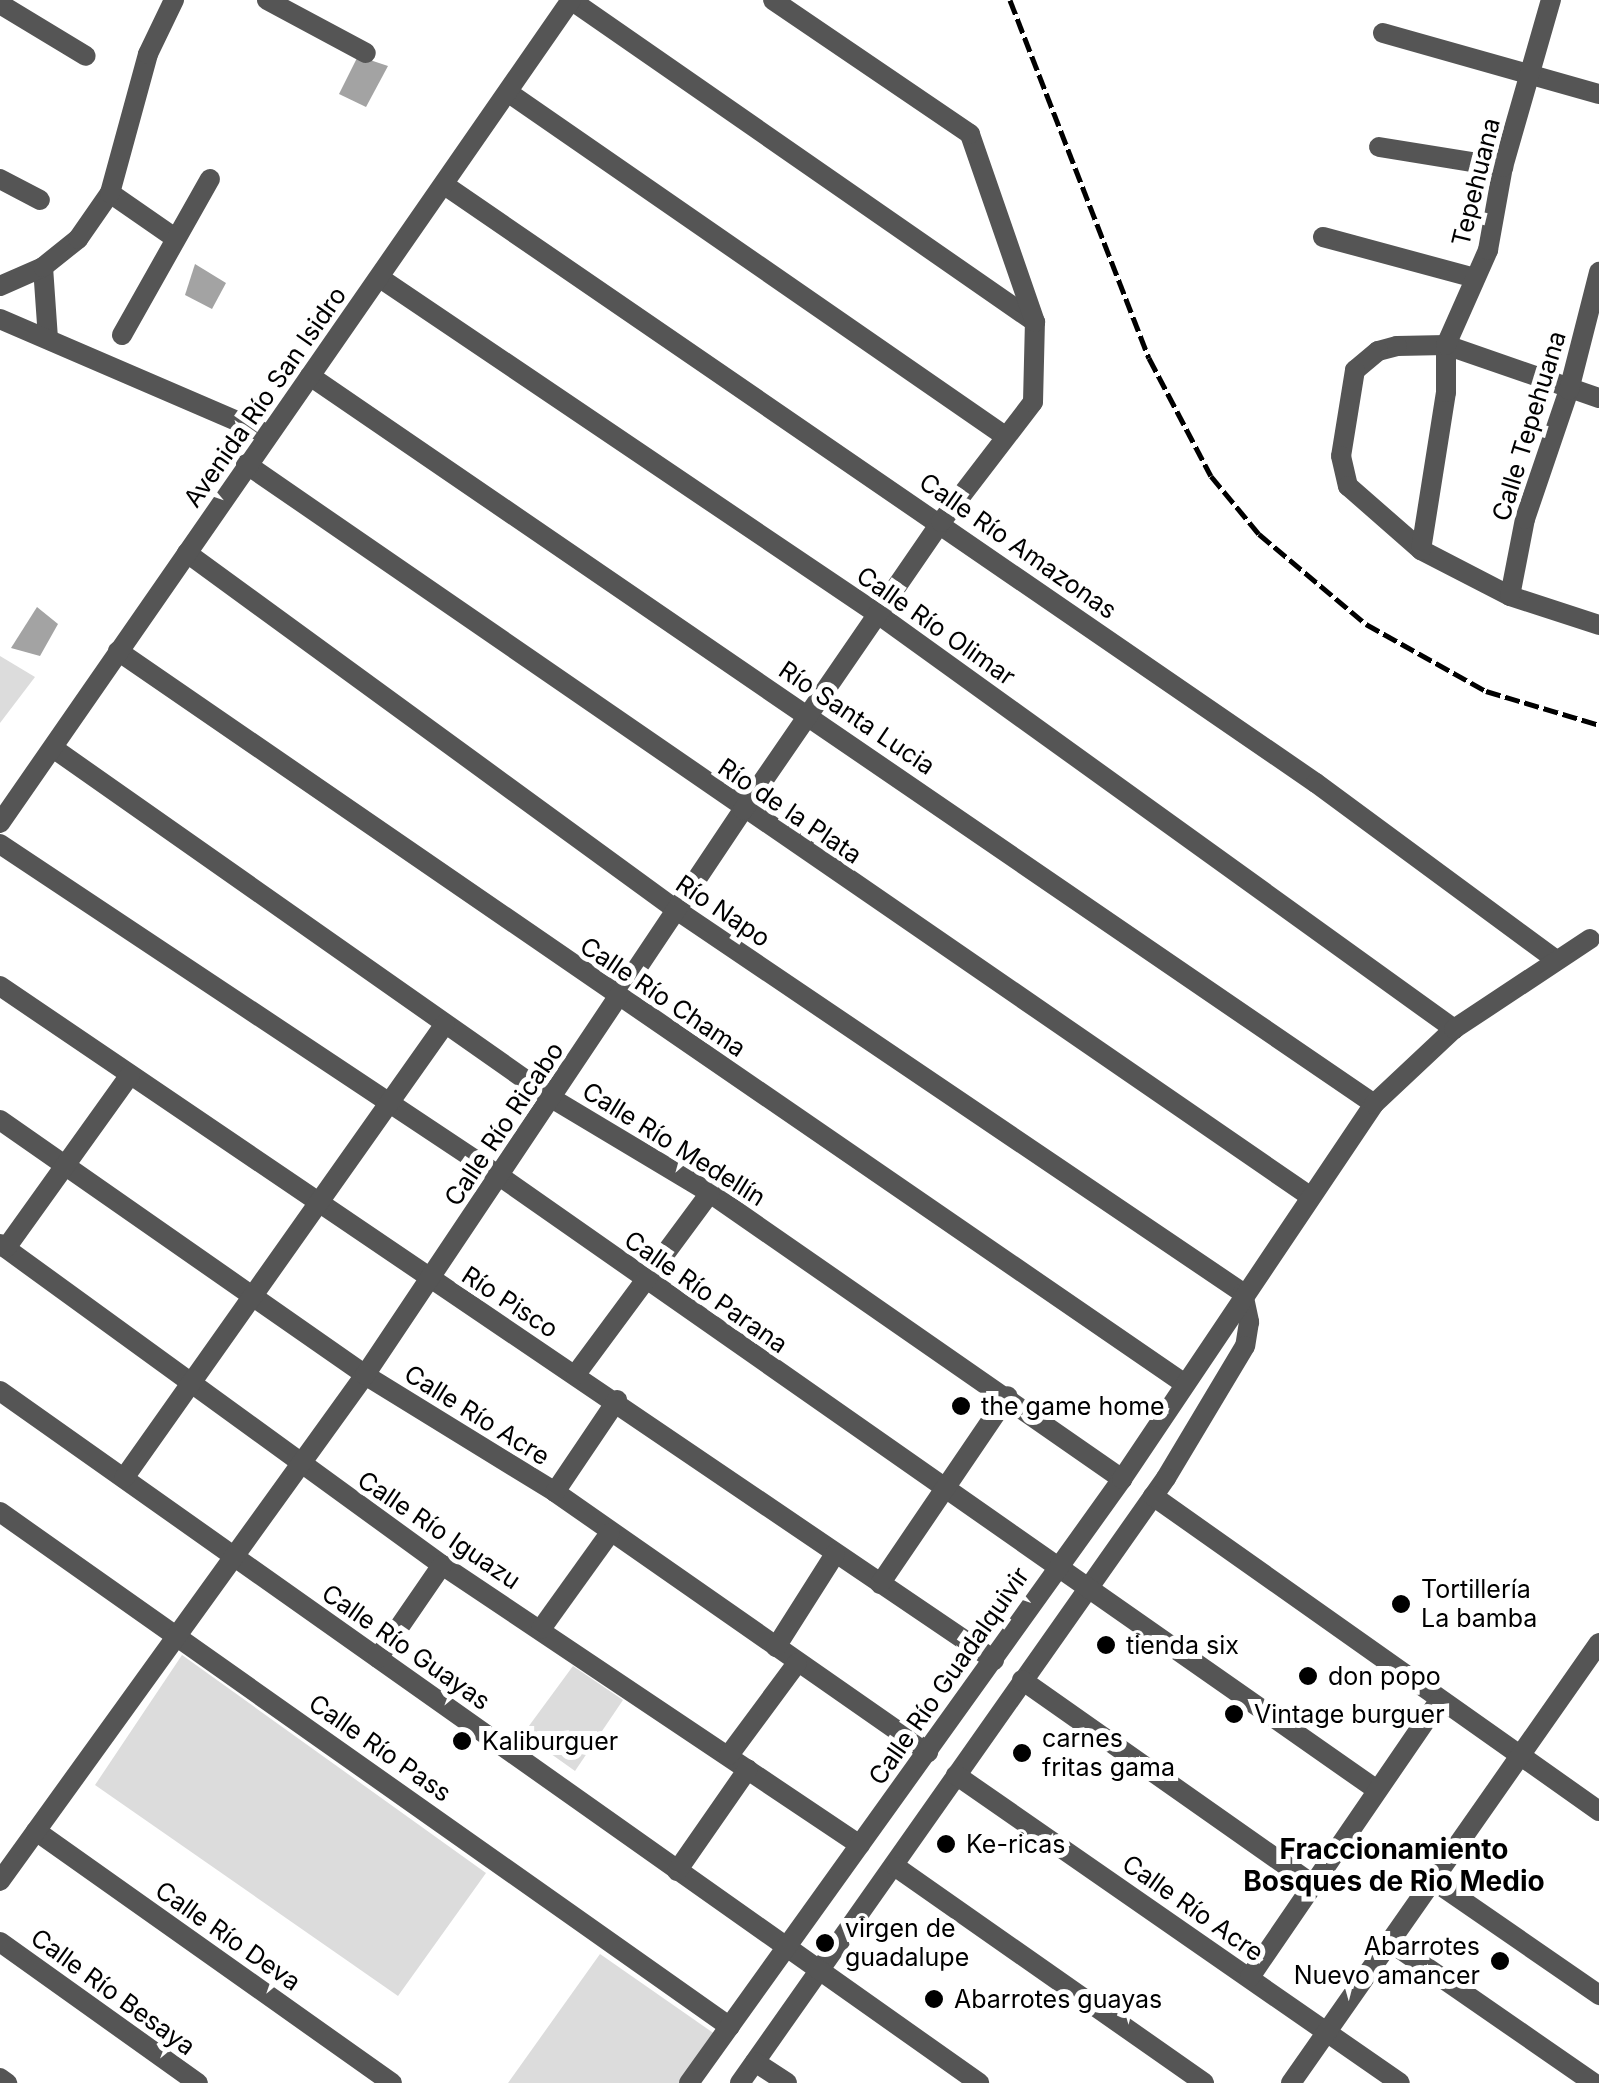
<!DOCTYPE html>
<html>
<head>
<meta charset="utf-8">
<style>
	body { margin:0 }
	#map { position:relative; width:1599px; height:2083px; overflow:hidden; background:#fff; font-family:Inter,sans-serif }
	div>[style] { position:absolute }
	.green>* { inset:0; background:#dcdcdc }
	.water>* { inset:0; background:#a3a3a3 }
	.minor>* { height:20px; margin:-10px; padding:0 10px; transform-origin:10px; border-radius:10px; background:#555 }
	.rail>* { height:5px; margin-top:-2.5px; transform-origin:0; background:repeating-linear-gradient(90deg,#000 0 15px,transparent 0 20px) }
	.dots>* { width:28px; height:28px; translate:-50% -50%; box-sizing:border-box; border:5px solid #fff; border-radius:50% }
	span { translate:-50% -50%; white-space:nowrap; text-align:center; line-height:1.15; -webkit-text-stroke:10px #fff; paint-order:stroke }
	.street-label { font-size:25px; color:#000 }
	.poi-label { font-size:25px; color:#000 }
	.left { translate:0 -50%; text-align:left }
	.right { translate:-100% -50%; text-align:right }
	.neighbourhood-label { font-size:28px; color:#000; font-weight:700 }
</style>
</head>
<body>
<div id="map">
	<div class="green">
		<div style="clip-path:polygon(0 656px,35px 677px,0 723px)"></div>
		<div style="clip-path:polygon(182px 1655px,486px 1873px,398px 1996px,95px 1785px)"></div>
		<div style="clip-path:polygon(573px 1666px,623px 1700px,575px 1771px,523px 1734px)"></div>
		<div style="clip-path:polygon(600px 1954px,722px 2039px,691px 2083px,508px 2083px)"></div>
	</div>
	<div class="water">
		<div style="clip-path:polygon(358px 56px,388px 66px,366px 107px,339px 94px)"></div>
		<div style="clip-path:polygon(195px 264px,226px 283px,212px 309px,185px 295px)"></div>
		<div style="clip-path:polygon(37px 607px,58px 624px,40px 656px,11px 648px)"></div>
	</div>
	<div class="minor">
		<div style="left:267px;top:0;width:112px;rotate:28.2deg"></div>
		<div style="left:571px;top:0;width:565px;rotate:34.76deg"></div>
		<div style="left:0;top:4px;width:100px;rotate:31.2deg"></div>
		<div style="left:1383px;top:33px;width:224px;rotate:15.8deg"></div>
		<div style="left:509px;top:93px;width:603px;rotate:34.67deg"></div>
		<div style="left:1379px;top:147px;width:126px;rotate:9.2deg"></div>
		<div style="left:0;top:179px;width:45px;rotate:27.7deg"></div>
		<div style="left:446px;top:186px;width:1055px;rotate:34.46deg"></div>
		<div style="left:1316px;top:783px;width:295px;rotate:36.4deg"></div>
		<div style="left:110px;top:193px;width:79px;rotate:34.7deg"></div>
		<div style="left:1323px;top:237px;width:157px;rotate:15.1deg"></div>
		<div style="left:43px;top:267px;width:72px;rotate:86deg"></div>
		<div style="left:380px;top:278px;width:602px;rotate:34.03deg"></div>
		<div style="left:879px;top:615px;width:709px;rotate:35.75deg"></div>
		<div style="left:0;top:286px;width:47px;rotate:-23.8deg"></div>
		<div style="left:43px;top:267px;width:45px;rotate:-38.7deg"></div>
		<div style="left:78px;top:239px;width:56px;rotate:-55.2deg"></div>
		<div style="left:110px;top:193px;width:144px;rotate:-74.7deg"></div>
		<div style="left:148px;top:54px;width:60px;rotate:-64.3deg"></div>
		<div style="left:0;top:319px;width:288px;rotate:23.3deg"></div>
		<div style="left:122px;top:335px;width:179px;rotate:-60.6deg"></div>
		<div style="left:310px;top:376px;width:1289px;rotate:34.38deg"></div>
		<div style="left:1599px;top:398px;width:162px;rotate:-160.9deg"></div>
		<div style="left:1446px;top:345px;width:49px;rotate:178.8deg"></div>
		<div style="left:1397px;top:346px;width:20px;rotate:165deg"></div>
		<div style="left:1378px;top:351px;width:30px;rotate:140deg"></div>
		<div style="left:1355px;top:370px;width:87px;rotate:99.2deg"></div>
		<div style="left:1341px;top:456px;width:31px;rotate:77deg"></div>
		<div style="left:1348px;top:486px;width:97px;rotate:41.2deg"></div>
		<div style="left:1421px;top:550px;width:100px;rotate:27.3deg"></div>
		<div style="left:1510px;top:596px;width:94px;rotate:18deg"></div>
		<div style="left:246px;top:464px;width:1289px;rotate:34.54deg"></div>
		<div style="left:1421px;top:550px;width:160px;rotate:-81deg"></div>
		<div style="left:1446px;top:392px;width:47px;rotate:-90deg"></div>
		<div style="left:1446px;top:345px;width:104px;rotate:-66.1deg"></div>
		<div style="left:1488px;top:250px;width:84px;rotate:-79.8deg"></div>
		<div style="left:1503px;top:167px;width:174px;rotate:-74deg"></div>
		<div style="left:187px;top:553px;width:608px;rotate:36.1deg"></div>
		<div style="left:678px;top:911px;width:682px;rotate:34.06deg"></div>
		<div style="left:1243px;top:1293px;width:30px;rotate:78deg"></div>
		<div style="left:1249px;top:1322px;width:24px;rotate:99deg"></div>
		<div style="left:1245px;top:1346px;width:154px;rotate:120.9deg"></div>
		<div style="left:1166px;top:1478px;width:740px;rotate:125.15deg"></div>
		<div style="left:1510px;top:596px;width:78px;rotate:-79deg"></div>
		<div style="left:1525px;top:519px;width:136px;rotate:-71.2deg"></div>
		<div style="left:1569px;top:390px;width:122px;rotate:-75.7deg"></div>
		<div style="left:118px;top:651px;width:1291px;rotate:34.49deg"></div>
		<div style="left:53px;top:748px;width:611px;rotate:35.07deg"></div>
		<div style="left:553px;top:1099px;width:183px;rotate:30.9deg"></div>
		<div style="left:710px;top:1193px;width:502px;rotate:34.77deg"></div>
		<div style="left:0;top:823px;width:1002px;rotate:-55.25deg"></div>
		<div style="left:0;top:844px;width:598px;rotate:33.61deg"></div>
		<div style="left:498px;top:1175px;width:1073px;rotate:34.98deg"></div>
		<div style="left:0;top:986px;width:1201px;rotate:34.14deg"></div>
		<div style="left:0;top:1120px;width:445px;rotate:34.9deg"></div>
		<div style="left:365px;top:1375px;width:223px;rotate:31.6deg"></div>
		<div style="left:555px;top:1492px;width:455px;rotate:34.9deg"></div>
		<div style="left:0;top:1244px;width:546px;rotate:35.99deg"></div>
		<div style="left:442px;top:1565px;width:503px;rotate:33.82deg"></div>
		<div style="left:6px;top:1248px;width:213px;rotate:-54.4deg"></div>
		<div style="left:576px;top:1374px;width:225px;rotate:-53.5deg"></div>
		<div style="left:0;top:1391px;width:1199px;rotate:35.25deg"></div>
		<div style="left:124px;top:1478px;width:556px;rotate:-54.74deg"></div>
		<div style="left:555px;top:1492px;width:111px;rotate:-56deg"></div>
		<div style="left:1153px;top:1496px;width:546px;rotate:35.23deg"></div>
		<div style="left:0;top:1512px;width:893px;rotate:35.2deg"></div>
		<div style="left:880px;top:1584px;width:227px;rotate:-55.8deg"></div>
		<div style="left:541px;top:1629px;width:118px;rotate:-54.3deg"></div>
		<div style="left:776px;top:1647px;width:110px;rotate:-57.6deg"></div>
		<div style="left:378px;top:1658px;width:113px;rotate:-55.5deg"></div>
		<div style="left:1022px;top:1680px;width:355px;rotate:35.1deg"></div>
		<div style="left:729px;top:1755px;width:114px;rotate:-53.5deg"></div>
		<div style="left:956px;top:1775px;width:540px;rotate:34.75deg"></div>
		<div style="left:36px;top:1831px;width:436px;rotate:35.3deg"></div>
		<div style="left:896px;top:1867px;width:376px;rotate:35deg"></div>
		<div style="left:677px;top:1871px;width:124px;rotate:-55.2deg"></div>
		<div style="left:0;top:1881px;width:624px;rotate:-54.2deg"></div>
		<div style="left:365px;top:1375px;width:680px;rotate:-56.22deg"></div>
		<div style="left:743px;top:810px;width:349px;rotate:-55.5deg"></div>
		<div style="left:941px;top:522px;width:151px;rotate:-52.5deg"></div>
		<div style="left:1033px;top:402px;width:80px;rotate:-88.6deg"></div>
		<div style="left:1035px;top:322px;width:199px;rotate:-109.1deg"></div>
		<div style="left:970px;top:134px;width:238px;rotate:-145.8deg"></div>
		<div style="left:1434px;top:1881px;width:201px;rotate:34.6deg"></div>
		<div style="left:0;top:1942px;width:243px;rotate:35.5deg"></div>
		<div style="left:1390px;top:1942px;width:248px;rotate:34.7deg"></div>
		<div style="left:1250px;top:1977px;width:333px;rotate:-55.6deg"></div>
		<div style="left:755px;top:2062px;width:38px;rotate:33deg"></div>
		<div style="left:0;top:2078px;width:9px;rotate:36deg"></div>
		<div style="left:689px;top:2083px;width:743px;rotate:-54.36deg"></div>
		<div style="left:1122px;top:1479px;width:452px;rotate:-56.1deg"></div>
		<div style="left:1374px;top:1104px;width:110px;rotate:-43.2deg"></div>
		<div style="left:1454px;top:1029px;width:163px;rotate:-33.5deg"></div>
		<div style="left:1291px;top:2083px;width:537px;rotate:-55.01deg"></div>
	</div>
	<div class="rail">
		<div style="left:1010px;top:0;width:384px;rotate:68.8deg"></div>
		<div style="left:1149px;top:358px;width:133px;rotate:62.3deg"></div>
		<div style="left:1211px;top:476px;width:75px;rotate:50.4deg"></div>
		<div style="left:1259px;top:534px;width:140px;rotate:40.1deg"></div>
		<div style="left:1366px;top:624px;width:137px;rotate:29.2deg"></div>
		<div style="left:1486px;top:691px;width:118px;rotate:16.7deg"></div>
	</div>
	<div class="dots">
		<div style="left:961px;top:1406px;background:#000"></div>
		<div style="left:1401px;top:1604px;background:#000"></div>
		<div style="left:1106px;top:1645px;background:#000"></div>
		<div style="left:1308px;top:1676px;background:#000"></div>
		<div style="left:1234px;top:1714px;background:#000"></div>
		<div style="left:462px;top:1741px;background:#000"></div>
		<div style="left:1022px;top:1753px;background:#000"></div>
		<div style="left:946px;top:1844px;background:#000"></div>
		<div style="left:825px;top:1943px;background:#000"></div>
		<div style="left:1500px;top:1961px;background:#000"></div>
		<div style="left:934px;top:1999px;background:#000"></div>
	</div>
	<div class="street-label">
		<span style="left:1476px;top:182px;rotate:-76deg">Tepehuana</span>
		<span style="left:265px;top:397px;rotate:-55deg">Avenida Río San Isidro</span>
		<span style="left:1529px;top:426px;rotate:-73deg">Calle Tepehuana</span>
		<span style="left:1018px;top:546px;rotate:35deg">Calle Río Amazonas</span>
		<span style="left:936px;top:626px;rotate:35deg">Calle Río Olimar</span>
		<span style="left:857px;top:718px;rotate:34deg">Río Santa Lucia</span>
		<span style="left:790px;top:811px;rotate:34deg">Río de la Plata</span>
		<span style="left:723px;top:911px;rotate:34deg">Río Napo</span>
		<span style="left:663px;top:997px;rotate:34deg">Calle Río Chama</span>
		<span style="left:504px;top:1124px;rotate:-56deg">Calle Río Ricabo</span>
		<span style="left:674px;top:1144px;rotate:32deg">Calle Río Medellín</span>
		<span style="left:706px;top:1292px;rotate:35deg">Calle Río Parana</span>
		<span style="left:510px;top:1302px;rotate:33deg">Río Pisco</span>
		<span style="left:477px;top:1415px;rotate:32deg">Calle Río Acre</span>
		<span style="left:439px;top:1530px;rotate:34deg">Calle Río Iguazu</span>
		<span style="left:406px;top:1647px;rotate:35deg">Calle Río Guayas</span>
		<span style="left:949px;top:1676px;rotate:-55deg">Calle Río Guadalquivir</span>
		<span style="left:380px;top:1748px;rotate:35deg">Calle Río Pass</span>
		<span style="left:1193px;top:1908px;rotate:35deg">Calle Río Acre</span>
		<span style="left:228px;top:1936px;rotate:35deg">Calle Río Deva</span>
		<span style="left:113px;top:1992px;rotate:36deg">Calle Río Besaya</span>
	</div>
	<div class="poi-label">
		<span class="left" style="left:981px;top:1406px">the game home</span>
		<span class="left" style="left:1421px;top:1604px">Tortillería<br>La bamba</span>
		<span class="left" style="left:1126px;top:1645px">tienda six</span>
		<span class="left" style="left:1328px;top:1676px">don popo</span>
		<span class="left" style="left:1254px;top:1714px">Vintage burguer</span>
		<span class="left" style="left:1042px;top:1753px">carnes<br>fritas gama</span>
		<span class="left" style="left:482px;top:1741px">Kaliburguer</span>
		<span class="left" style="left:966px;top:1844px">Ke-ricas</span>
		<span class="left" style="left:845px;top:1943px">virgen de<br>guadalupe</span>
		<span class="right" style="left:1480px;top:1961px">Abarrotes<br>Nuevo amancer</span>
		<span class="left" style="left:954px;top:1999px">Abarrotes guayas</span>
	</div>
	<div class="neighbourhood-label">
		<span style="left:1394px;top:1865px">Fraccionamiento<br>Bosques de Rio Medio</span>
	</div>
</div>
</body>
</html>
